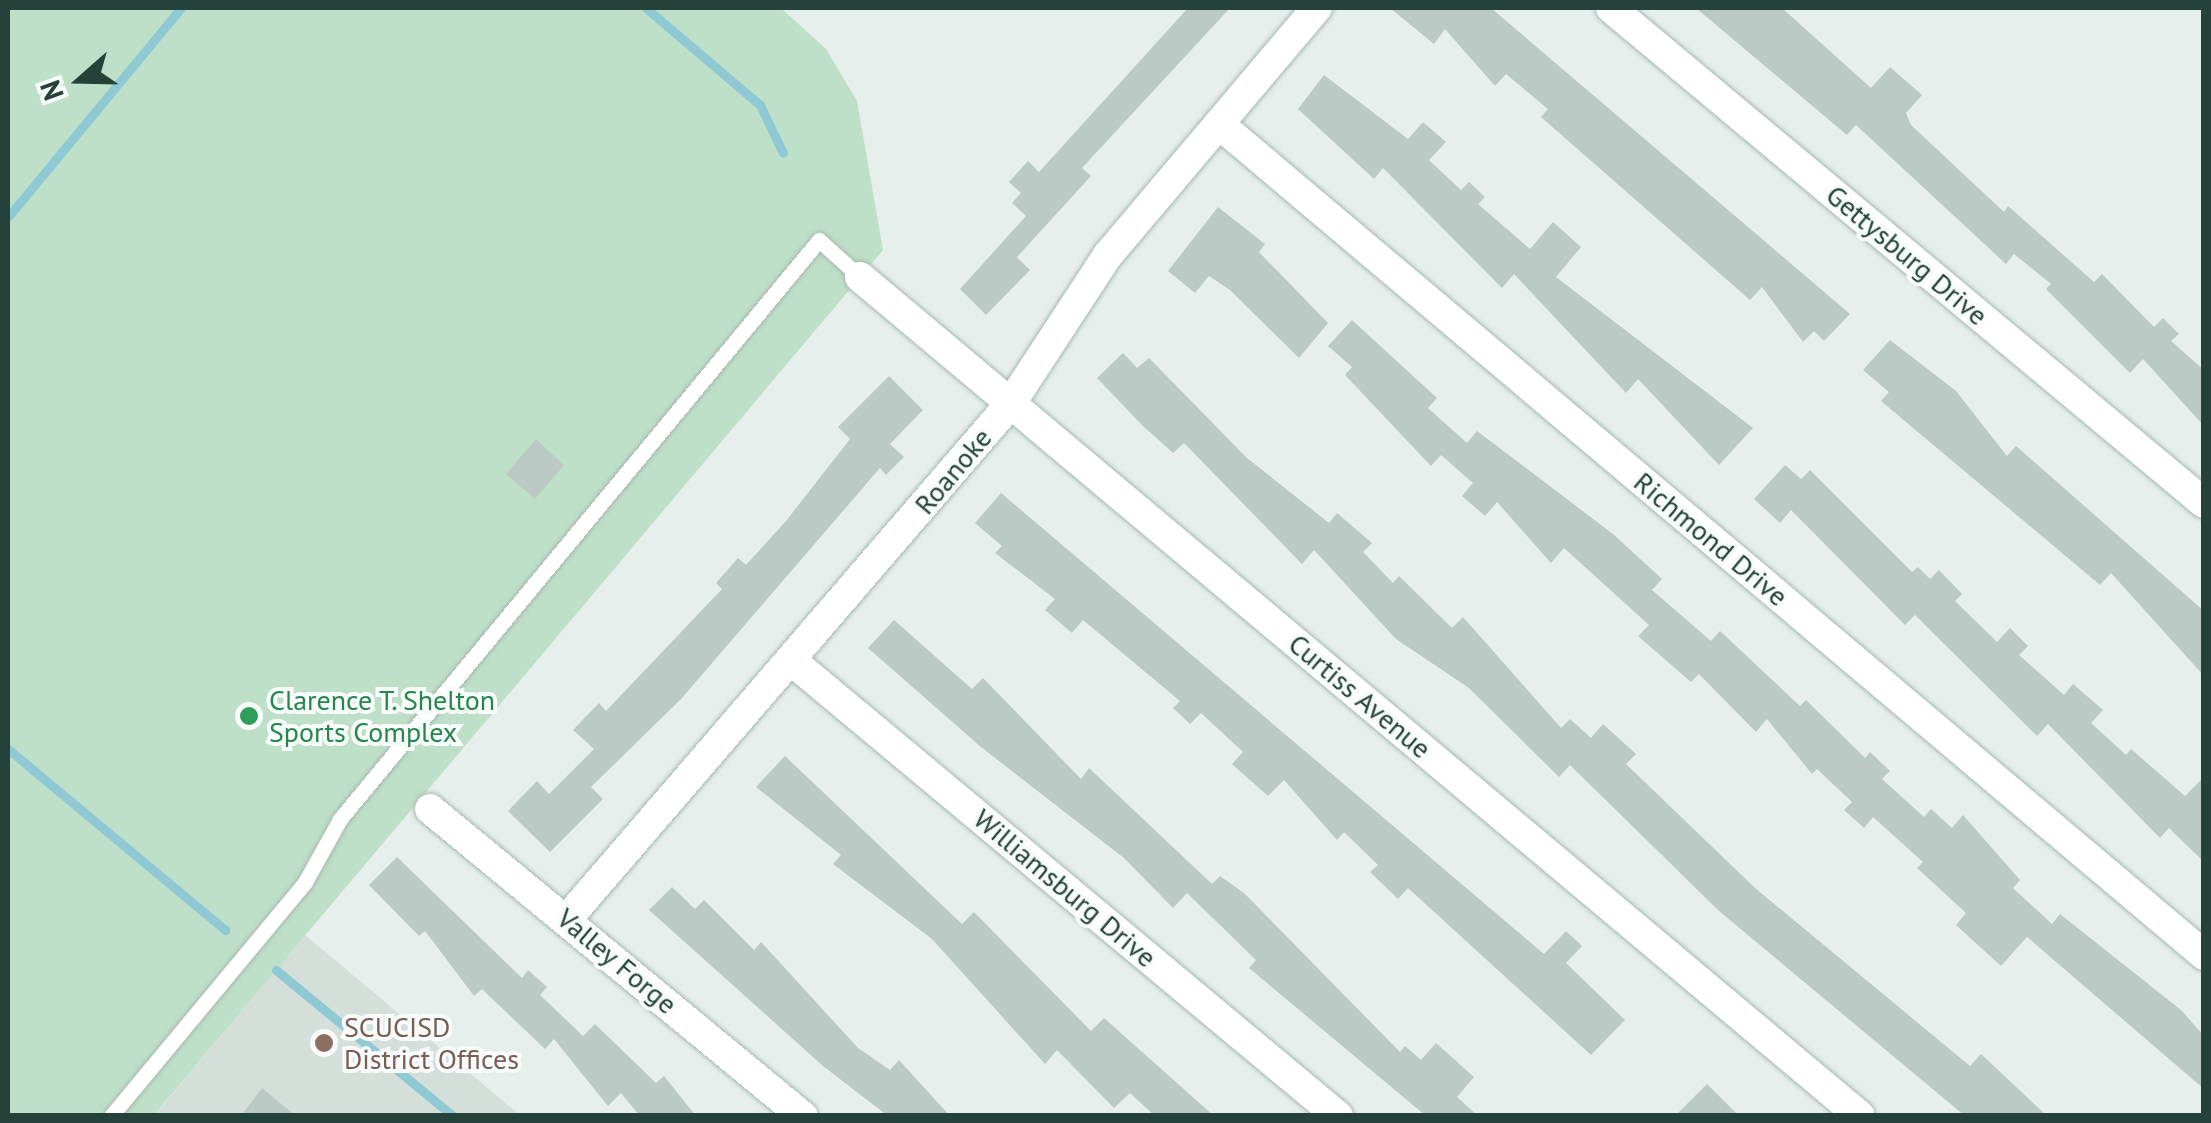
<!DOCTYPE html>
<html>
<head>
<meta charset="utf-8">
<style>
	body { margin:0 }
	#map { position:relative; width:2211px; height:1123px; overflow:hidden; background:#e6efeb; font-family:"PT Sans",sans-serif }
	div>[style] { position:absolute }
	.built>* { inset:0; background:#d4dfda }
	.green>* { inset:0; background:#bfe0c8 }
	.stream>* { height:9px; margin:-4.5px; padding:0 4.5px; transform-origin:4.5px; border-radius:4.5px; background:#8ec9d4 }
	.building>* { inset:0; background:#bbcac4 }
	.roads { filter:drop-shadow(0 0 2px #a8b8b2) drop-shadow(0 0 2px #a8b8b2) }
	.service>* { height:15px; margin:-7.5px; padding:0 7.5px; transform-origin:7.5px; border-radius:7.5px; background:#fff }
	.minor>* { height:30px; margin:-15px; padding:0 15px; transform-origin:15px; border-radius:15px; background:#fff }
	.dots>* { width:28px; height:28px; translate:-50% -50%; box-sizing:border-box; border:5px solid #f7fbf9; border-radius:50% }
	span { translate:-50% -50%; white-space:nowrap; text-align:center; line-height:1.15; -webkit-text-stroke:8px #f7fbf9; paint-order:stroke }
	.street-label { font-size:28px; color:#24423a }
	.leisure-label { font-size:28px; color:#27864d }
	.left { translate:0 -50%; text-align:left }
	.education-label { font-size:28px; color:#785e54 }
	.frame { position:absolute; inset:0; border:10px solid #24423a; pointer-events:none }
	.north { position:absolute; left:30px; top:30px; width:100px; height:100px; -webkit-text-stroke:8px #f7fbf9; paint-order:stroke; rotate:250deg; font-size:28px; font-weight:700; line-height:40px; text-align:center; color:#24423a }
	.north::after { content:''; display:block; margin:auto; width:35px; height:45px; background:#24423a; clip-path:polygon(50% 0,100% 100%,50% 72%,0 100%) }
</style>
</head>
<body>
<div id="map">
	<div class="built">
		<div style="clip-path:polygon(305px 935px,520px 1115px,154px 1116px)"></div>
	</div>
	<div class="green">
		<div style="clip-path:polygon(8px 8px,781px 8px,826px 49px,857px 101px,883px 250px,154px 1115px,8px 1115px)"></div>
	</div>
	<div class="stream">
		<div style="left:646px;top:8px;width:150px;rotate:40.4deg"></div>
		<div style="left:760px;top:105px;width:53px;rotate:64.4deg"></div>
		<div style="left:8px;top:217px;width:271px;rotate:-50.4deg"></div>
		<div style="left:8px;top:749px;width:283px;rotate:39.8deg"></div>
		<div style="left:276px;top:970px;width:229px;rotate:39.5deg"></div>
	</div>
	<div class="building">
		<div style="clip-path:polygon(1188px 8px,1230px 8px,1082px 168px,1091px 176px,1017px 257px,1030px 270px,986px 315px,960px 289px,1026px 216px,1012px 203px,1021px 193px,1009px 182px,1028px 161px,1039px 172px)"></div>
		<div style="clip-path:polygon(1390px 8px,1491px 8px,1850px 314px,1824px 341px,1814px 331px,1803px 342px,1762px 287px,1750px 300px,1541px 117px,1548px 109px,1506px 74px,1495px 86px,1445px 29px,1434px 44px)"></div>
		<div style="clip-path:polygon(1696px 8px,1782px 8px,1871px 88px,1890px 67px,1922px 95px,1906px 113px,1911px 125px,2004px 212px,2008px 206px,2094px 282px,2102px 274px,2154px 327px,2163px 318px,2179px 334px,2171px 341px,2204px 370px,2204px 426px,2143px 359px,2130px 373px,2046px 289px,2051px 284px,2014px 254px,2006px 264px,1856px 125px,1847px 135px)"></div>
		<div style="clip-path:polygon(1324px 75px,1408px 139px,1423px 122px,1446px 142px,1429px 160px,1461px 190px,1469px 182px,1485px 197px,1478px 204px,1530px 249px,1553px 222px,1581px 247px,1556px 277px,1753px 428px,1719px 465px,1638px 379px,1626px 393px,1514px 274px,1502px 288px,1383px 168px,1374px 179px,1298px 109px)"></div>
		<div style="clip-path:polygon(1218px 207px,1265px 244px,1259px 252px,1328px 323px,1299px 358px,1230px 290px,1209px 276px,1195px 293px,1168px 271px)"></div>
		<div style="clip-path:polygon(1352px 320px,1437px 398px,1428px 408px,1467px 443px,1477px 431px,1613px 534px,1662px 579px,1652px 590px,1711px 641px,1720px 631px,1800px 706px,1806px 700px,1865px 758px,1870px 752px,1890px 771px,1882px 779px,1924px 817px,1931px 809px,1952px 828px,1963px 815px,2020px 880px,2013px 888px,2052px 924px,2060px 914px,2181px 1010px,2204px 1036px,2204px 1089px,2027px 937px,2001px 966px,1956px 925px,1966px 913px,1917px 868px,1923px 862px,1873px 817px,1864px 828px,1844px 810px,1852px 802px,1817px 769px,1812px 774px,1767px 719px,1756px 732px,1699px 674px,1691px 682px,1638px 636px,1649px 625px,1564px 548px,1551px 563px,1497px 502px,1485px 516px,1462px 496px,1473px 483px,1441px 455px,1431px 466px,1345px 375px,1352px 367px,1328px 346px)"></div>
		<div style="clip-path:polygon(1890px 340px,1956px 391px,2007px 456px,2016px 446px,2204px 611px,2204px 676px,2111px 573px,2100px 585px,1881px 401px,1889px 392px,1863px 370px)"></div>
		<div style="clip-path:polygon(1123px 353px,1137px 368px,1149px 358px,1247px 458px,1329px 523px,1337px 513px,1372px 543px,1363px 552px,1393px 583px,1399px 576px,1452px 628px,1463px 617px,1561px 728px,1570px 719px,1591px 738px,1603px 724px,1636px 754px,1626px 764px,1755px 888px,1970px 1066px,1981px 1054px,2047px 1116px,1965px 1116px,1719px 911px,1570px 765px,1559px 777px,1469px 688px,1396px 639px,1314px 550px,1302px 564px,1184px 443px,1173px 453px,1142px 425px,1097px 378px)"></div>
		<div style="clip-path:polygon(889px 376px,923px 410px,890px 444px,904px 457px,886px 475px,880px 468px,681px 699px,591px 787px,603px 799px,550px 852px,508px 811px,537px 781px,549px 794px,594px 749px,573px 730px,599px 703px,606px 711px,722px 589px,716px 583px,738px 558px,746px 565px,786px 521px,850px 439px,838px 427px)"></div>
		<div style="clip-path:polygon(536px 439px,564px 465px,535px 499px,506px 474px)"></div>
		<div style="clip-path:polygon(1785px 465px,1801px 479px,1810px 470px,1912px 572px,1918px 567px,1930px 579px,1939px 570px,1962px 594px,1955px 601px,1997px 642px,2010px 628px,2028px 646px,2019px 655px,2064px 695px,2073px 684px,2103px 710px,2091px 723px,2126px 755px,2131px 749px,2185px 796px,2204px 777px,2204px 862px,2169px 828px,2160px 838px,2048px 724px,2037px 736px,1915px 615px,1905px 625px,1791px 510px,1780px 523px,1754px 499px)"></div>
		<div style="clip-path:polygon(1001px 493px,1544px 954px,1566px 931px,1582px 946px,1566px 963px,1625px 1020px,1591px 1055px,1408px 888px,1398px 899px,1370px 872px,1378px 865px,1344px 832px,1337px 840px,1284px 780px,1268px 796px,1232px 764px,1243px 752px,1201px 713px,1190px 724px,1173px 708px,1180px 701px,1083px 620px,1072px 633px,1045px 610px,1055px 599px,995px 553px,1002px 546px,975px 523px)"></div>
		<div style="clip-path:polygon(894px 620px,972px 689px,983px 678px,1081px 779px,1089px 768px,1212px 884px,1220px 876px,1244px 893px,1400px 1052px,1405px 1046px,1421px 1060px,1436px 1043px,1474px 1077px,1457px 1097px,1478px 1116px,1426px 1116px,1249px 968px,1256px 960px,1187px 893px,1173px 908px,1124px 858px,981px 747px,868px 648px)"></div>
		<div style="clip-path:polygon(785px 756px,962px 924px,974px 912px,1091px 1031px,1104px 1018px,1214px 1116px,1155px 1116px,1130px 1093px,1114px 1108px,1057px 1050px,1045px 1064px,932px 939px,833px 864px,841px 855px,756px 787px)"></div>
		<div style="clip-path:polygon(397px 857px,522px 978px,528px 970px,547px 987px,540px 995px,583px 1036px,595px 1024px,656px 1083px,664px 1076px,696px 1116px,640px 1116px,621px 1093px,608px 1106px,554px 1039px,545px 1049px,482px 989px,474px 996px,425px 931px,419px 936px,369px 885px)"></div>
		<div style="clip-path:polygon(672px 887px,695px 909px,704px 900px,754px 950px,761px 942px,858px 1048px,890px 1070px,899px 1060px,950px 1116px,888px 1116px,823px 1066px,649px 910px)"></div>
		<div style="clip-path:polygon(1707px 1084px,1739px 1116px,1675px 1116px)"></div>
		<div style="clip-path:polygon(262px 1088px,296px 1116px,241px 1116px)"></div>
	</div>
	<div class="roads">
		<div class="service">
			<div style="left:111px;top:1116px;width:304px;rotate:-50.3deg"></div>
			<div style="left:305px;top:882px;width:72px;rotate:-60.9deg"></div>
			<div style="left:340px;top:819px;width:751px;rotate:-50.4deg"></div>
			<div style="left:819px;top:240px;width:55px;rotate:42.1deg"></div>
		</div>
		<div class="minor">
			<div style="left:1611px;top:8px;width:772px;rotate:39.85deg"></div>
			<div style="left:1219px;top:124px;width:1289px;rotate:40.15deg"></div>
			<div style="left:860px;top:277px;width:1305px;rotate:40deg"></div>
			<div style="left:792px;top:661px;width:711px;rotate:39.81deg"></div>
			<div style="left:430px;top:809px;width:483px;rotate:39.5deg"></div>
			<div style="left:567px;top:919px;width:681px;rotate:-49.29deg"></div>
			<div style="left:1011px;top:403px;width:177px;rotate:-56.8deg"></div>
			<div style="left:1108px;top:255px;width:324px;rotate:-49.8deg"></div>
		</div>
	</div>
	<div class="dots">
		<div style="left:249px;top:716px;background:#2e9e5b"></div>
		<div style="left:324px;top:1043px;background:#8d6e63"></div>
	</div>
	<div class="street-label">
		<span style="left:1907px;top:255px;rotate:40deg">Gettysburg Drive</span>
		<span style="left:953px;top:471px;rotate:-50deg">Roanoke</span>
		<span style="left:1711px;top:539px;rotate:40deg">Richmond Drive</span>
		<span style="left:1360px;top:696px;rotate:40deg">Curtiss Avenue</span>
		<span style="left:1065px;top:888px;rotate:40deg">Williamsburg Drive</span>
		<span style="left:617px;top:961px;rotate:40deg">Valley Forge</span>
	</div>
	<div class="leisure-label">
		<span class="left" style="left:269px;top:716px">Clarence T. Shelton<br>Sports Complex</span>
	</div>
	<div class="education-label">
		<span class="left" style="left:344px;top:1043px">SCUCISD<br>District Offices</span>
	</div>
	<div class="frame"></div>
	<div class="north">N</div>
</div>
</body>
</html>
